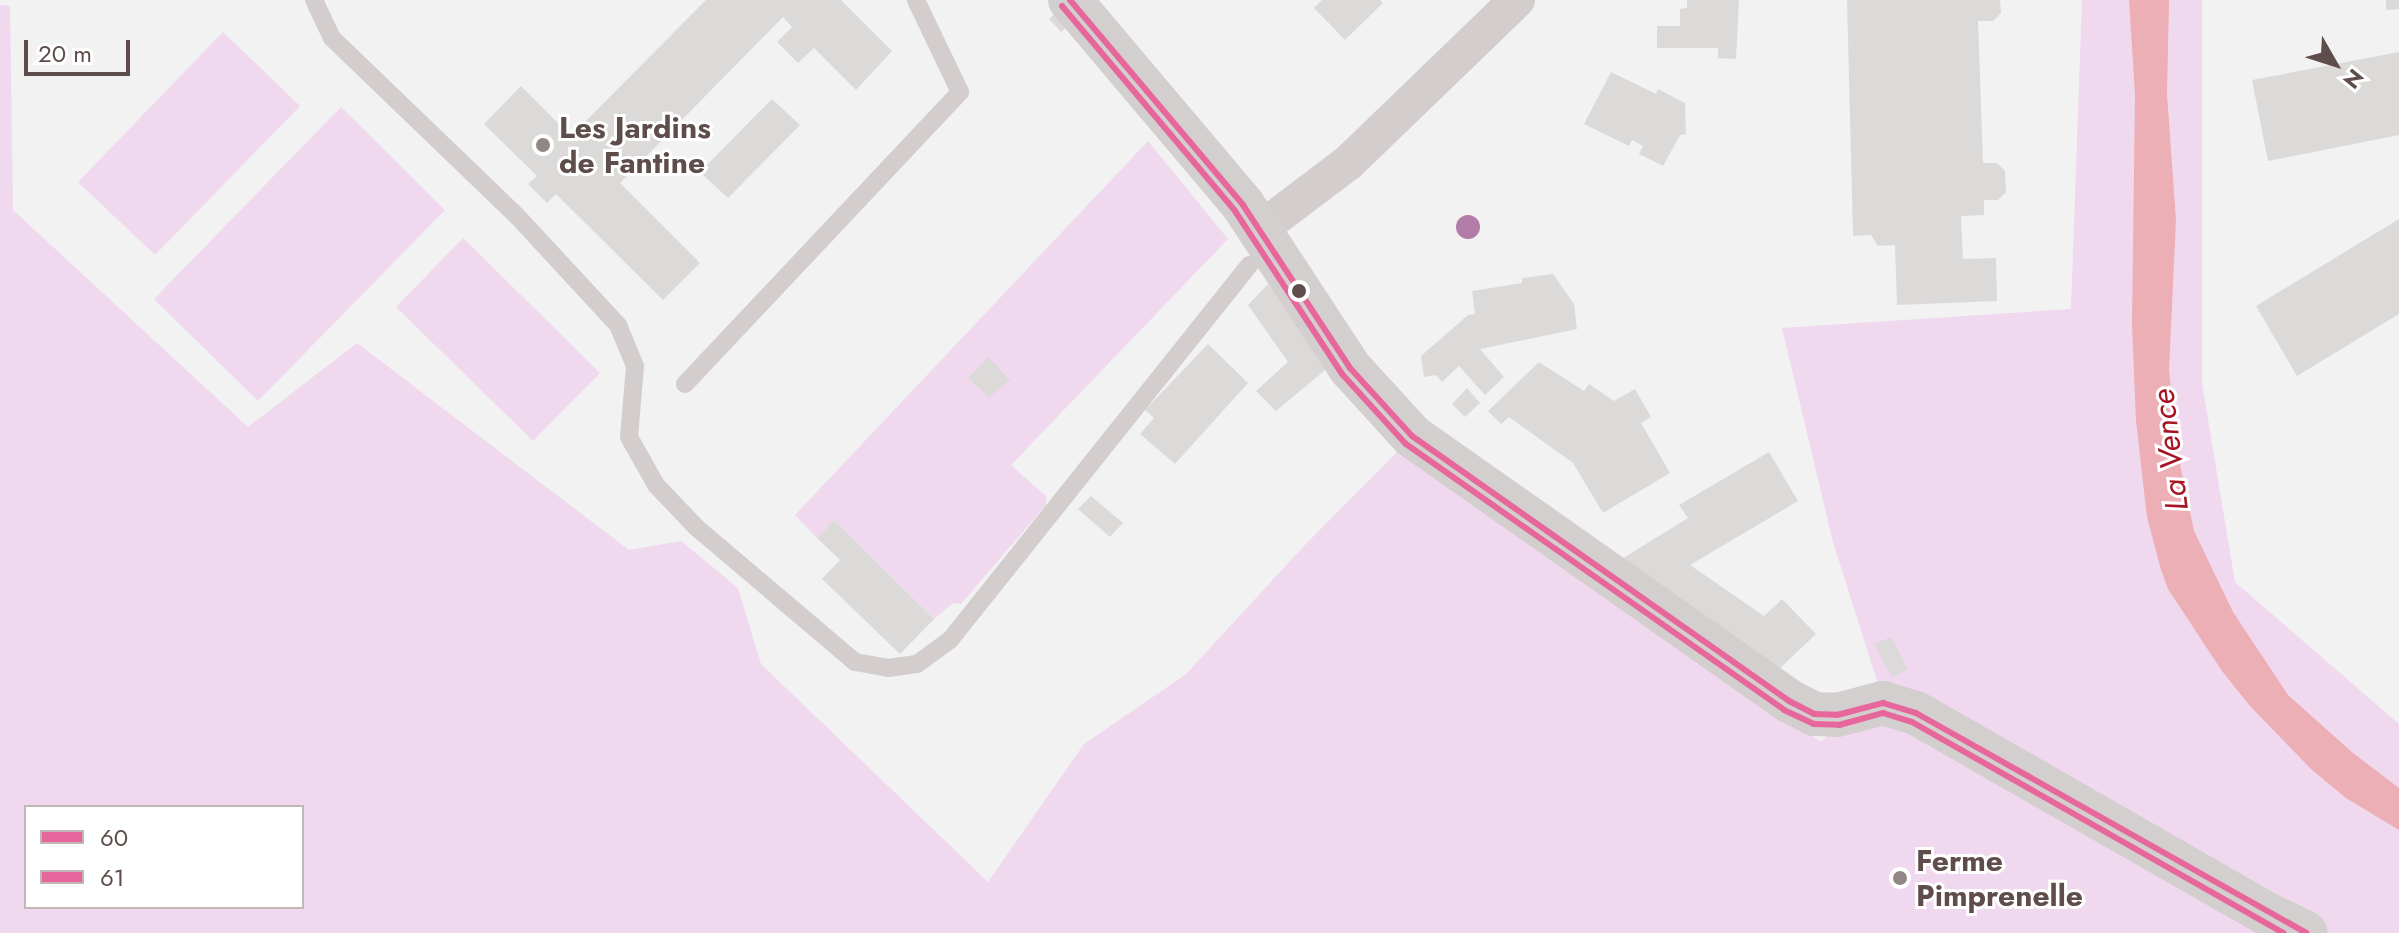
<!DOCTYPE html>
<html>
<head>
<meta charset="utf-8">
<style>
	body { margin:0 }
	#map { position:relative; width:2399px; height:933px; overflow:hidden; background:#f2f2f2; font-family:Jost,sans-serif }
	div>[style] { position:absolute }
	.green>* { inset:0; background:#f0d8ee }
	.water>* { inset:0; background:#ebafb5 }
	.building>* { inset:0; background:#dcdad9 }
	.lane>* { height:18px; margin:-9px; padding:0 9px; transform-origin:9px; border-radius:9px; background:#d3cecd }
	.street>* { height:36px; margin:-18px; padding:0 18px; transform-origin:18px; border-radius:18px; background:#d3cecd }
	.secondary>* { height:44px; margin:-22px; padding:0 22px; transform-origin:22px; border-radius:22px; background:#d3cfce }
	.bus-1>* { height:6px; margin:-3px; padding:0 3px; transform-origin:3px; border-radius:3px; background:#e7679c }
	.bus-2>* { height:6px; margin:-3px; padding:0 3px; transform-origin:3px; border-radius:3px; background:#e7679c }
	.trees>* { width:24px; height:24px; margin:-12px; border-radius:50%; background:#b27ca8 }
	.dots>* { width:22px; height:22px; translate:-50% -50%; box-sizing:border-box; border:4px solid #fff; border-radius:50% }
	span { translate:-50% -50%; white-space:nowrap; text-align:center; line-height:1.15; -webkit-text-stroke:6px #fff; paint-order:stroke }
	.poi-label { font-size:30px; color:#5e4d4a; font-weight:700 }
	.left { translate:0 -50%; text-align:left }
	.water-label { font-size:32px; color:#a61423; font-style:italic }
	.legend { position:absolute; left:24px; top:805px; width:280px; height:104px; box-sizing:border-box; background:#fff; border:2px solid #bfb8b7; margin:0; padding:10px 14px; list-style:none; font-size:24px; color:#5e4d4a }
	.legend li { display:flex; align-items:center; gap:16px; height:40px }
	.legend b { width:40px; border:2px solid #bfb8b7 }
	.north { position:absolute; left:2295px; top:24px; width:80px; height:80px; -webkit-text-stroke:6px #fff; paint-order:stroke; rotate:129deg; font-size:22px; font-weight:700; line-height:32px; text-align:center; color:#5e4d4a }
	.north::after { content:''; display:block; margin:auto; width:28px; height:36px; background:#5e4d4a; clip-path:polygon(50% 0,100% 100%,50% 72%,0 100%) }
	.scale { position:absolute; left:24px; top:40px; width:106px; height:36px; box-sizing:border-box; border:4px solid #5e4d4a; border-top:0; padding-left:10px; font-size:24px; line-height:28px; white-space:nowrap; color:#5e4d4a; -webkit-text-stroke:6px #fff; paint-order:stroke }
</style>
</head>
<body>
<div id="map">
	<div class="green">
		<div style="clip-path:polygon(evenodd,2082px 0,2202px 0,2202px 383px,2235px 582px,2399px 724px,2399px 933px,0 933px,0 5px,10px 6px,13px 210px,248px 427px,357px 343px,629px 550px,681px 541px,738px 588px,761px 664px,988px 882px,1084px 744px,1185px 675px,1304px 546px,1399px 450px,1821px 742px,1878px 684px,1833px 542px,1782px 328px,2071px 309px,2082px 0,26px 807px,302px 807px,302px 907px,26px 907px,26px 807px)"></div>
		<div style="clip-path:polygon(223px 32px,300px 106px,155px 255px,78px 182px)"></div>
		<div style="clip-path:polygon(341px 107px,445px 210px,258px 401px,154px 299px)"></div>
		<div style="clip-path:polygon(1148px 141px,1228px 239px,1011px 465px,1046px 496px,1046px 505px,961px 604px,953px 603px,934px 619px,834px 520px,817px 538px,795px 515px)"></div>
		<div style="clip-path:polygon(463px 238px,600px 373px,533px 441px,396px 307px)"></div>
	</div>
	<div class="water">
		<div style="clip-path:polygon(2129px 0,2169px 0,2167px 94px,2176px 220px,2169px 370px,2177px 450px,2194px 531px,2233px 612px,2288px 695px,2353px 753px,2399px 788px,2399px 830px,2346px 798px,2311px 769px,2250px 706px,2222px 671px,2168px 589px,2161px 570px,2147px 517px,2136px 421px,2132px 325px,2135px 94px)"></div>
	</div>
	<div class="building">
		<div style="clip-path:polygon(706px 0,841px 0,892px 51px,856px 90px,814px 48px,798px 63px,777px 42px,792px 27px,783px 17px,620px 183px,700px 263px,663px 300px,556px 194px,547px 203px,528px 184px,537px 176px,484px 124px,521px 86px,571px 136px)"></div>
		<div style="clip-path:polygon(1322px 0,1380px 0,1383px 3px,1345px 40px,1314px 8px)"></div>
		<div style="clip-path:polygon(1687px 0,1739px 0,1736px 59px,1718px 58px,1718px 48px,1657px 48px,1657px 26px,1680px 26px,1680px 9px,1687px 8px)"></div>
		<div style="clip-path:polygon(1847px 0,2000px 0,2001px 13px,1993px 21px,1978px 21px,1983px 163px,1997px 163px,2005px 171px,2006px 192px,1998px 200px,1984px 200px,1984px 215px,1961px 216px,1963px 259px,1996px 258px,1997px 301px,1897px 305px,1895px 245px,1878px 246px,1871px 235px,1853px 236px)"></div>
		<div style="clip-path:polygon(2386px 0,2399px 0,2399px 9px,2386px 10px)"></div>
		<div style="clip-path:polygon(1060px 9px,1071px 23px,1061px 32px,1049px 19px)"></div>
		<div style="clip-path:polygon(2399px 52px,2399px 135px,2268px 161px,2252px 80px)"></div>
		<div style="clip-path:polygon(1611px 72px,1656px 94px,1658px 89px,1685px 103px,1686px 134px,1680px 135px,1663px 166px,1639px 154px,1643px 146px,1632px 140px,1629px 146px,1584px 124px)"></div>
		<div style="clip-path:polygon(772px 99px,800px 125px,728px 198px,700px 172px)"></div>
		<div style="clip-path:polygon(2399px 219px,2399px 314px,2297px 376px,2256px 306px)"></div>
		<div style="clip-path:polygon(1553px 274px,1574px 304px,1577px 329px,1480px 349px,1504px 377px,1485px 395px,1459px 366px,1442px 382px,1436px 375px,1424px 377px,1421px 356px,1468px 315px,1475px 314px,1472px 291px,1522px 283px,1522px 278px)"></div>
		<div style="clip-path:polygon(1268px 284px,1330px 366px,1276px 411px,1256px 391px,1288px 362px,1248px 305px)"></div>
		<div style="clip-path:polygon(1208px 344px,1248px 383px,1175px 464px,1140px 434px,1154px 418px,1145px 410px)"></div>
		<div style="clip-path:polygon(988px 357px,1010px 380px,989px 397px,968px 378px)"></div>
		<div style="clip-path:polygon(1539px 362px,1584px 391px,1589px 384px,1614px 401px,1635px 389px,1651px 417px,1641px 423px,1670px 473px,1603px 513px,1573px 463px,1509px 417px,1501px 424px,1488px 411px)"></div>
		<div style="clip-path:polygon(1467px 388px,1480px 403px,1465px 417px,1452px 404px)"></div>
		<div style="clip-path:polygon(1769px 452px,1798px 501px,1690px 565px,1764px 616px,1782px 599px,1816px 634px,1776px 672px,1620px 560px,1688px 518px,1679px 505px)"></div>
		<div style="clip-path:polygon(1091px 496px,1123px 523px,1110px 537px,1078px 509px)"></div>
		<div style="clip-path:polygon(834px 520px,934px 619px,900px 654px,822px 579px,840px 560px,817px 538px)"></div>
		<div style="clip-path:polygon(1891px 637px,1908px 669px,1892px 677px,1874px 644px)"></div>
	</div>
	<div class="lane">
		<div style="left:314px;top:0;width:42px;rotate:64.7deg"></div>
		<div style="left:332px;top:38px;width:257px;rotate:43.9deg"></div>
		<div style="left:517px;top:216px;width:149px;rotate:47.2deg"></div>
		<div style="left:618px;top:325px;width:44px;rotate:67.5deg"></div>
		<div style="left:635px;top:366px;width:71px;rotate:94.8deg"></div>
		<div style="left:629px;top:437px;width:55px;rotate:60.6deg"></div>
		<div style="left:656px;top:485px;width:59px;rotate:46.4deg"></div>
		<div style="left:697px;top:528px;width:207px;rotate:40.3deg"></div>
		<div style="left:855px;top:662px;width:34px;rotate:10deg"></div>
		<div style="left:888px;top:668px;width:29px;rotate:-8deg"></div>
		<div style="left:917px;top:664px;width:41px;rotate:-36deg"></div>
		<div style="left:950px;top:640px;width:480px;rotate:-51.4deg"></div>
		<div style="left:685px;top:384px;width:401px;rotate:-46.7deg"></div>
		<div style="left:960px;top:92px;width:102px;rotate:-115.6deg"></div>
	</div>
	<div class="street">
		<div style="left:1259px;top:230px;width:111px;rotate:-37deg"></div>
		<div style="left:1348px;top:163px;width:235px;rotate:-44deg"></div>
	</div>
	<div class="secondary">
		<div style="left:1070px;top:0;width:268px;rotate:49.8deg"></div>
		<div style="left:1243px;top:205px;width:195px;rotate:56.7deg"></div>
		<div style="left:1350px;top:368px;width:92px;rotate:47.6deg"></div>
		<div style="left:1412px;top:436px;width:461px;rotate:35.1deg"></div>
		<div style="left:1789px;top:701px;width:28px;rotate:27deg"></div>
		<div style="left:1814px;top:714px;width:23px;rotate:2deg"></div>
		<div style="left:1837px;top:715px;width:48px;rotate:-14.6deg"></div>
		<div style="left:1883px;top:703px;width:34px;rotate:17deg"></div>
		<div style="left:1916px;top:713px;width:404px;rotate:29.8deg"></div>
		<div style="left:2267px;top:914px;width:43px;rotate:26deg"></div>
	</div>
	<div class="bus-1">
		<div style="left:1070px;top:0;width:268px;rotate:49.8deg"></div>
		<div style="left:1243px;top:205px;width:195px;rotate:56.7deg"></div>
		<div style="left:1350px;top:368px;width:92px;rotate:47.6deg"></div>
		<div style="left:1412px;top:436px;width:461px;rotate:35.1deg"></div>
		<div style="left:1789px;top:701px;width:28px;rotate:27deg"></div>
		<div style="left:1814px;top:714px;width:23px;rotate:2deg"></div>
		<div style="left:1837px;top:715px;width:48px;rotate:-14.6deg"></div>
		<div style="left:1883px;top:703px;width:34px;rotate:17deg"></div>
		<div style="left:1916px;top:713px;width:448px;rotate:29.4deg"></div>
	</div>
	<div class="bus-2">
		<div style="left:1062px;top:6px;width:268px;rotate:49.8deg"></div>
		<div style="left:1235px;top:211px;width:195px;rotate:56.7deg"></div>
		<div style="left:1342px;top:374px;width:95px;rotate:47.6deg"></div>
		<div style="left:1406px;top:444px;width:462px;rotate:35.1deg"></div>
		<div style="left:1784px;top:710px;width:33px;rotate:25deg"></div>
		<div style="left:1814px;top:724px;width:25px;rotate:2deg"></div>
		<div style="left:1839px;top:725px;width:46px;rotate:-15.3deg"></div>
		<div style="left:1883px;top:713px;width:30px;rotate:17deg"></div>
		<div style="left:1912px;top:722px;width:427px;rotate:29.6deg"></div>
	</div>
	<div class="trees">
		<div style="left:1468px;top:227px"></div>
	</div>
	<div class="dots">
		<div style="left:543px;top:145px;background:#928785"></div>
		<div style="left:1299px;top:291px;background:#5e4d4a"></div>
		<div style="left:1900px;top:878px;background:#928785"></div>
	</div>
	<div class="poi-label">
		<span class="left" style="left:559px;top:145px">Les Jardins<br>de Fantine</span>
		<span class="left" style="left:1916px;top:878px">Ferme<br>Pimprenelle</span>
	</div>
	<div class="water-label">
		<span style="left:2170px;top:450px;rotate:-97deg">La Vence</span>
	</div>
	<ul class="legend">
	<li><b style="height:10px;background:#e7679c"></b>60</li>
	<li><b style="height:10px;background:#e7679c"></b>61</li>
	</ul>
	<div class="north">N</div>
	<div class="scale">20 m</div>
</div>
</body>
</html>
